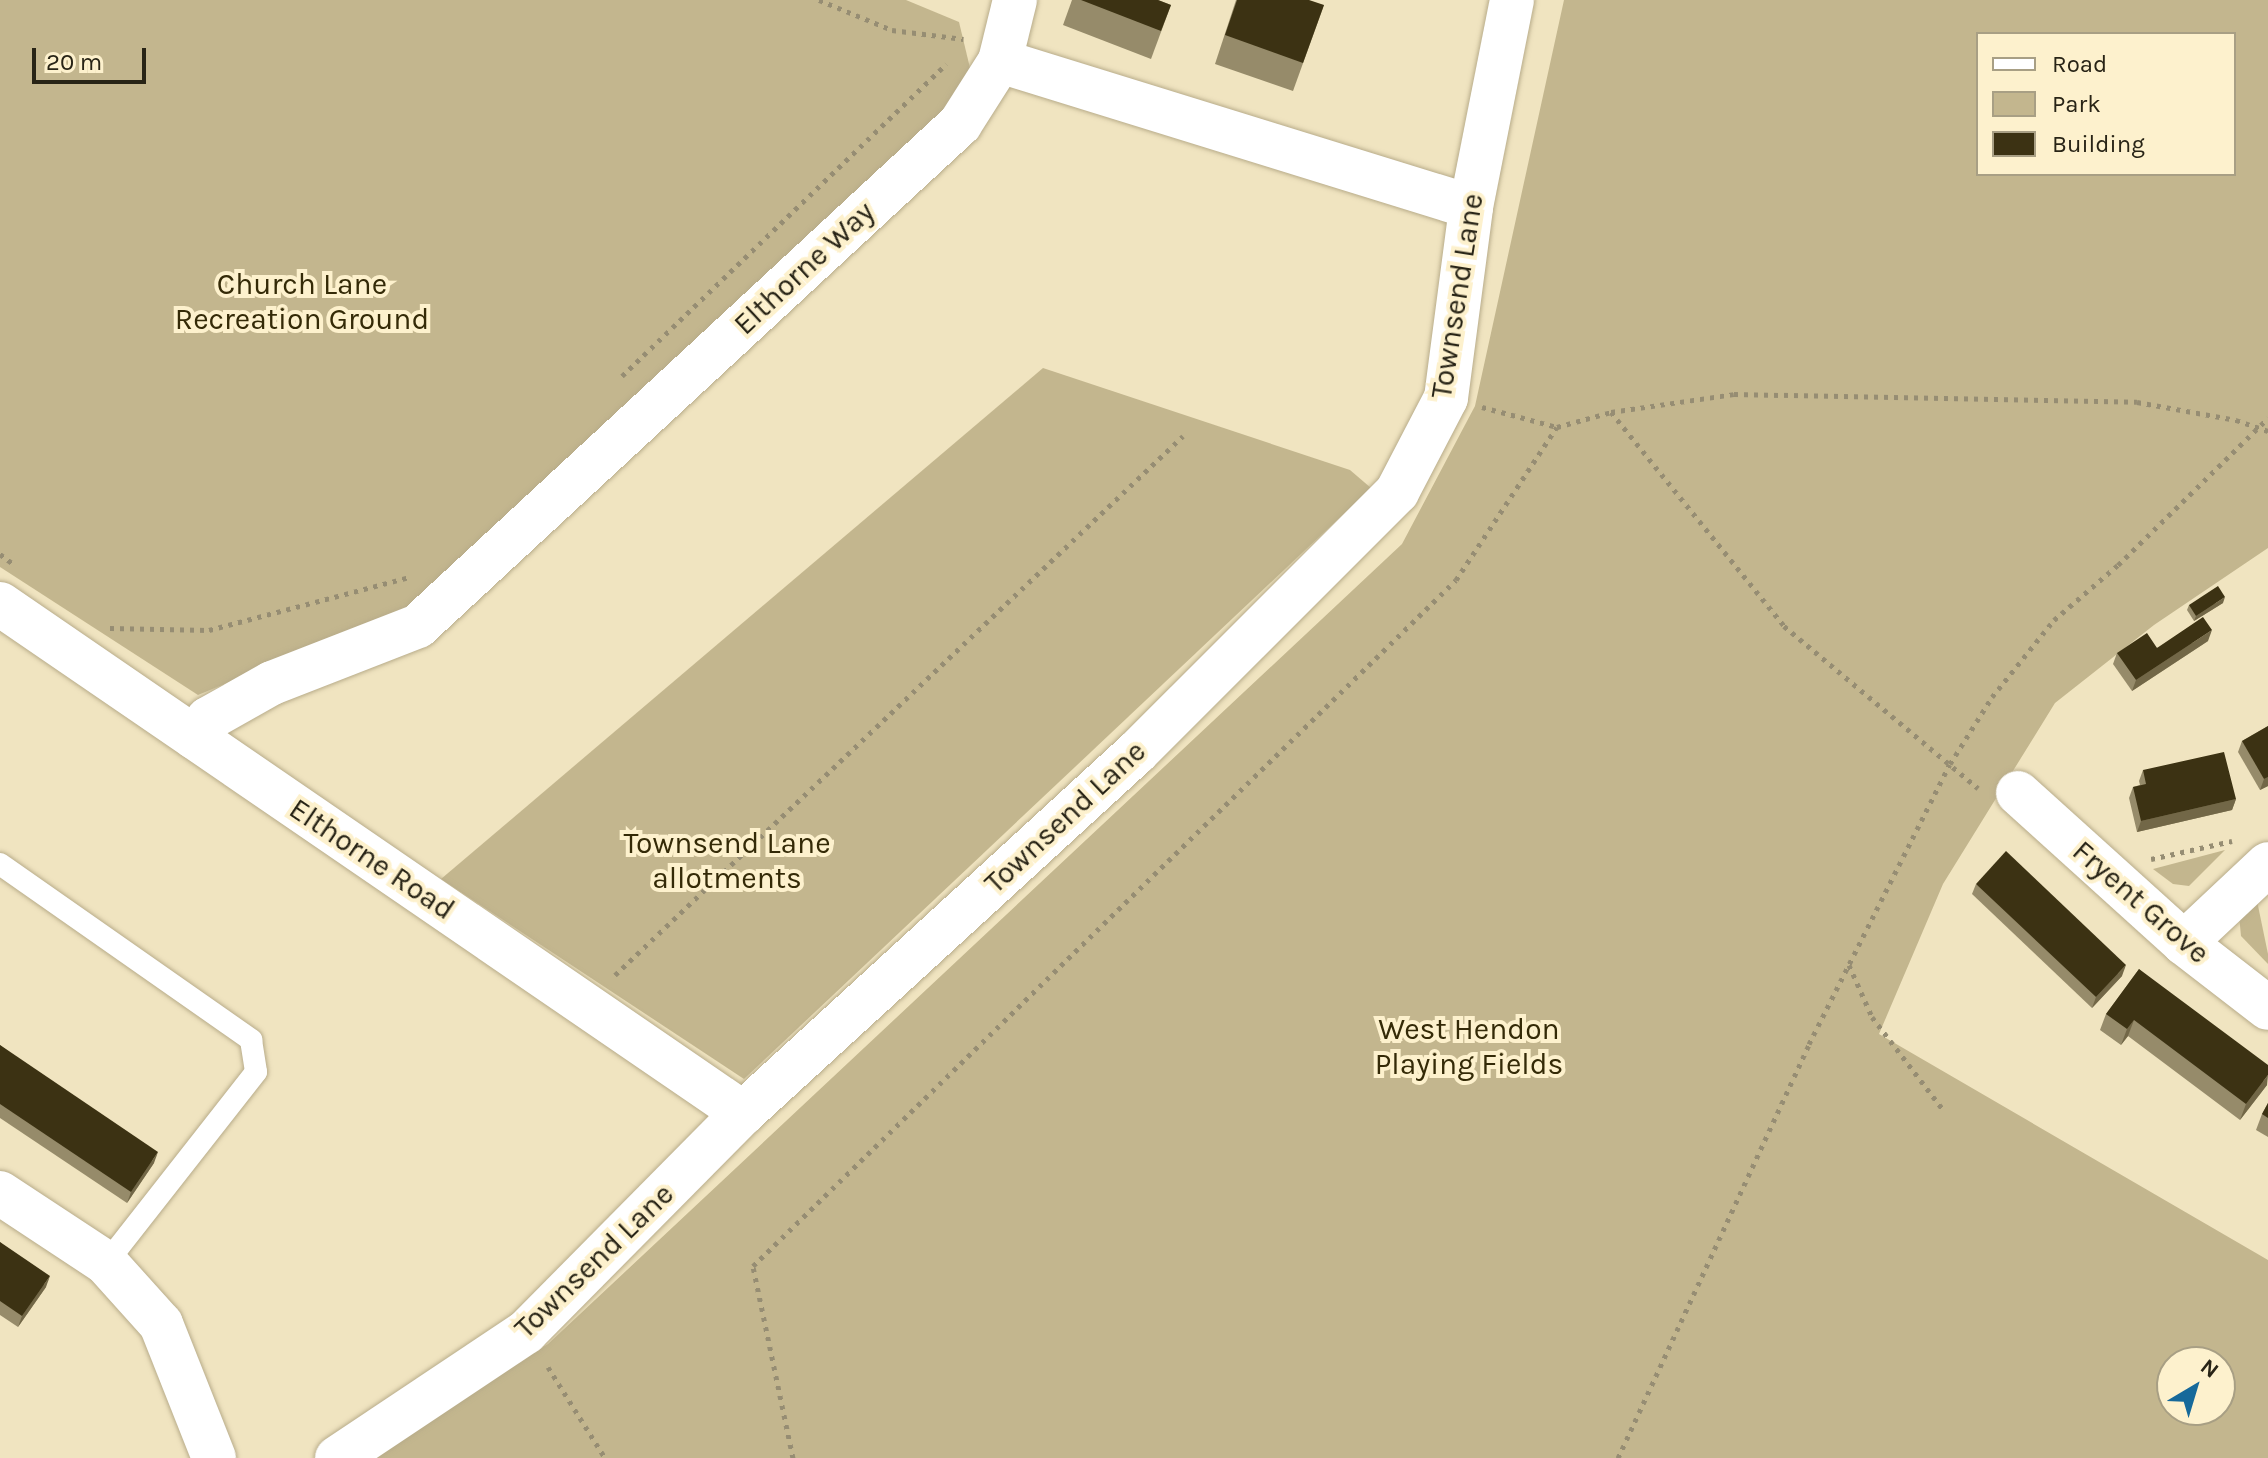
<!DOCTYPE html>
<html>
<head>
<meta charset="utf-8">
<style>
	body { margin:0 }
	#map { position:relative; width:2268px; height:1458px; overflow:hidden; background:#f0e4c0; font-family:Karla,sans-serif }
	div>[style] { position:absolute }
	.green>* { inset:0; background:#c3b68e }
	.path>* { height:5px; margin-top:-2.5px; transform-origin:0; background:repeating-linear-gradient(90deg,#968d73 0 4px,transparent 0 10px) }
	.roads { filter:drop-shadow(0 0 2px #b8ac8a) drop-shadow(0 0 2px #b8ac8a) }
	.service>* { height:22px; margin:-11px; padding:0 11px; transform-origin:11px; border-radius:11px; background:#fff }
	.minor>* { height:44px; margin:-22px; padding:0 22px; transform-origin:22px; border-radius:22px; background:#fff }
	.wall>* { inset:0; background:#968b6a }
	.shaded-wall>* { inset:0; background:#726747 }
	.building>* { inset:0; background:#3c3213 }
	span { translate:-50% -50%; white-space:nowrap; text-align:center; line-height:1.15; -webkit-text-stroke:8px #fdf1cd; paint-order:stroke }
	.street-label { font-size:30px; color:#282416 }
	.park-label { font-size:30px; color:#342a07 }
	.legend { position:absolute; left:1976px; top:32px; width:260px; height:144px; box-sizing:border-box; background:#fdf1cd; border:2px solid #a89f84; margin:0; padding:10px 14px; list-style:none; font-size:24px; color:#282416 }
	.legend li { display:flex; align-items:center; gap:16px; height:40px }
	.legend b { width:40px; border:2px solid #a89f84 }
	.north { position:absolute; left:2156px; top:1346px; width:80px; height:80px; box-sizing:border-box; background:#fdf1cd; border:2px solid #a89f84; border-radius:50%; rotate:38deg; font-size:22px; font-weight:700; line-height:32px; text-align:center; color:#282416 }
	.north::after { content:''; display:block; margin:auto; width:28px; height:36px; background:#16699a; clip-path:polygon(50% 0,100% 100%,50% 72%,0 100%) }
	.scale { position:absolute; left:32px; top:48px; width:114px; height:36px; box-sizing:border-box; border:4px solid #282416; border-top:0; padding-left:10px; font-size:24px; line-height:28px; white-space:nowrap; color:#282416; -webkit-text-stroke:6px #fdf1cd; paint-order:stroke }
</style>
</head>
<body>
<div id="map">
	<div class="green">
		<div style="clip-path:polygon(0 0,906px 0,959px 22px,970px 68px,956px 106px,421px 603px,198px 695px,0 567px)"></div>
		<div style="clip-path:polygon(evenodd,1564px 0,2268px 0,2268px 548px,2154px 625px,2055px 703px,1943px 884px,1879px 1034px,2268px 1260px,2268px 1458px,362px 1458px,548px 1344px,1402px 544px,1475px 406px,1564px 0,1978px 34px,2234px 34px,2234px 174px,1978px 174px,1978px 34px,1564px 0,2172px 1362px,2220px 1362px,2220px 1410px,2172px 1410px,2172px 1362px)"></div>
		<div style="clip-path:polygon(1043px 368px,1350px 470px,1371px 488px,744px 1079px,441px 879px)"></div>
		<div style="clip-path:polygon(2225px 850px,2189px 886px,2173px 884px,2153px 869px)"></div>
		<div style="clip-path:polygon(2256px 896px,2268px 954px,2268px 964px,2241px 936px,2239px 915px)"></div>
	</div>
	<div class="path">
		<div style="left:819px;top:0;width:79px;rotate:22.3deg"></div>
		<div style="left:892px;top:30px;width:72px;rotate:7.2deg"></div>
		<div style="left:622px;top:376px;width:450px;rotate:-43.9deg"></div>
		<div style="left:1482px;top:407px;width:78px;rotate:14.9deg"></div>
		<div style="left:1557px;top:427px;width:56px;rotate:-15.5deg"></div>
		<div style="left:1611px;top:412px;width:124px;rotate:-8.3deg"></div>
		<div style="left:1734px;top:394px;width:403px;rotate:1.1deg"></div>
		<div style="left:2137px;top:402px;width:101px;rotate:10.3deg"></div>
		<div style="left:2236px;top:420px;width:34px;rotate:19deg"></div>
		<div style="left:1611px;top:412px;width:275px;rotate:51deg"></div>
		<div style="left:1784px;top:626px;width:253px;rotate:39.9deg"></div>
		<div style="left:0;top:554px;width:15px;rotate:37deg"></div>
		<div style="left:110px;top:628px;width:99px;rotate:1.2deg"></div>
		<div style="left:209px;top:630px;width:207px;rotate:-14.8deg"></div>
		<div style="left:2151px;top:859px;width:83px;rotate:-12.5deg"></div>
		<div style="left:1849px;top:965px;width:57px;rotate:66.1deg"></div>
		<div style="left:1872px;top:1017px;width:118px;rotate:52.5deg"></div>
		<div style="left:615px;top:975px;width:783px;rotate:-43.5deg"></div>
		<div style="left:548px;top:1367px;width:107px;rotate:57.9deg"></div>
		<div style="left:793px;top:1458px;width:196px;rotate:-101.8deg"></div>
		<div style="left:753px;top:1266px;width:982px;rotate:-44.3deg"></div>
		<div style="left:1456px;top:580px;width:183px;rotate:-56.6deg"></div>
		<div style="left:1618px;top:1458px;width:456px;rotate:-65.2deg"></div>
		<div style="left:1809px;top:1044px;width:313px;rotate:-63.3deg"></div>
		<div style="left:1950px;top:764px;width:79px;rotate:-57.9deg"></div>
		<div style="left:1992px;top:697px;width:99px;rotate:-51.2deg"></div>
		<div style="left:2054px;top:620px;width:84px;rotate:-40.7deg"></div>
		<div style="left:2118px;top:565px;width:210px;rotate:-44.4deg"></div>
	</div>
	<div class="roads">
		<div class="service">
			<div style="left:0;top:864px;width:307px;rotate:35deg"></div>
			<div style="left:251px;top:1040px;width:32px;rotate:81deg"></div>
			<div style="left:256px;top:1072px;width:243px;rotate:128.1deg"></div>
		</div>
		<div class="minor">
			<div style="left:1000px;top:61px;width:63px;rotate:-76.2deg"></div>
			<div style="left:0;top:604px;width:901px;rotate:34.41deg"></div>
			<div style="left:194px;top:737px;width:23px;rotate:-52deg"></div>
			<div style="left:208px;top:719px;width:73px;rotate:-29.4deg"></div>
			<div style="left:272px;top:683px;width:157px;rotate:-21.3deg"></div>
			<div style="left:418px;top:626px;width:739px;rotate:-42.81deg"></div>
			<div style="left:960px;top:124px;width:75px;rotate:-57.6deg"></div>
			<div style="left:1000px;top:61px;width:493px;rotate:17.2deg"></div>
			<div style="left:2018px;top:793px;width:224px;rotate:42.1deg"></div>
			<div style="left:2184px;top:943px;width:106px;rotate:37.7deg"></div>
			<div style="left:2184px;top:943px;width:115px;rotate:-43.2deg"></div>
			<div style="left:0;top:1193px;width:127px;rotate:33.4deg"></div>
			<div style="left:106px;top:1263px;width:82px;rotate:48deg"></div>
			<div style="left:161px;top:1324px;width:144px;rotate:68.4deg"></div>
			<div style="left:337px;top:1458px;width:227px;rotate:-33.7deg"></div>
			<div style="left:526px;top:1332px;width:308px;rotate:-45.3deg"></div>
			<div style="left:743px;top:1113px;width:534px;rotate:-42.5deg"></div>
			<div style="left:1137px;top:752px;width:368px;rotate:-45deg"></div>
			<div style="left:1397px;top:492px;width:106px;rotate:-62.5deg"></div>
			<div style="left:1446px;top:398px;width:193px;rotate:-82.5deg"></div>
			<div style="left:1471px;top:207px;width:211px;rotate:-78.8deg"></div>
		</div>
	</div>
	<div class="wall">
		<div style="clip-path:polygon(1072px 0,1158px 0,1171px 5px,1151px 59px,1063px 25px)"></div>
		<div style="clip-path:polygon(1236px 0,1324px 5px,1293px 91px,1215px 64px)"></div>
		<div style="clip-path:polygon(2223px 603px,2194px 621px,2187px 610px,2189px 605px)"></div>
		<div style="clip-path:polygon(2208px 641px,2132px 691px,2113px 664px,2117px 653px)"></div>
		<div style="clip-path:polygon(2268px 726px,2268px 786px,2260px 790px,2238px 752px,2242px 741px)"></div>
		<div style="clip-path:polygon(2143px 770px,2236px 799px,2232px 810px,2137px 832px,2129px 798px,2133px 787px,2140px 785px,2139px 781px)"></div>
		<div style="clip-path:polygon(1976px 884px,2122px 976px,2092px 1008px,1972px 894px)"></div>
		<div style="clip-path:polygon(2139px 969px,2267px 1085px,2240px 1120px,2128px 1036px,2121px 1045px,2100px 1030px,2106px 1014px)"></div>
		<div style="clip-path:polygon(0 1045px,154px 1163px,127px 1203px,0 1118px)"></div>
		<div style="clip-path:polygon(2268px 1103px,2268px 1137px,2256px 1130px,2262px 1114px)"></div>
		<div style="clip-path:polygon(0 1242px,46px 1287px,18px 1327px,0 1315px)"></div>
	</div>
	<div class="shaded-wall">
		<div style="clip-path:polygon(2225px 597px,2223px 603px,2194px 621px,2196px 616px)"></div>
		<div style="clip-path:polygon(2212px 630px,2208px 641px,2132px 691px,2136px 680px)"></div>
		<div style="clip-path:polygon(2268px 777px,2268px 786px,2260px 790px,2264px 779px)"></div>
		<div style="clip-path:polygon(2236px 799px,2232px 810px,2137px 832px,2141px 821px)"></div>
		<div style="clip-path:polygon(2126px 965px,2122px 976px,2092px 1008px,2096px 997px)"></div>
		<div style="clip-path:polygon(2134px 1020px,2128px 1036px,2121px 1045px,2127px 1029px)"></div>
		<div style="clip-path:polygon(2268px 1075px,2267px 1085px,2240px 1120px,2246px 1104px)"></div>
		<div style="clip-path:polygon(158px 1152px,154px 1163px,127px 1203px,131px 1192px)"></div>
		<div style="clip-path:polygon(50px 1276px,46px 1287px,18px 1327px,22px 1316px)"></div>
	</div>
	<div class="building">
		<div style="clip-path:polygon(1081px 0,1158px 0,1171px 5px,1161px 31px)"></div>
		<div style="clip-path:polygon(1237px 0,1309px 0,1324px 5px,1303px 63px,1225px 35px)"></div>
		<div style="clip-path:polygon(2218px 586px,2225px 597px,2196px 616px,2189px 605px)"></div>
		<div style="clip-path:polygon(2203px 617px,2212px 630px,2136px 680px,2117px 653px,2147px 633px,2157px 648px)"></div>
		<div style="clip-path:polygon(2268px 726px,2268px 777px,2264px 779px,2242px 741px)"></div>
		<div style="clip-path:polygon(2224px 752px,2236px 799px,2141px 821px,2133px 787px,2146px 784px,2143px 770px)"></div>
		<div style="clip-path:polygon(2006px 851px,2126px 965px,2096px 997px,1976px 884px)"></div>
		<div style="clip-path:polygon(2139px 969px,2268px 1065px,2268px 1075px,2246px 1104px,2134px 1020px,2127px 1029px,2106px 1014px)"></div>
		<div style="clip-path:polygon(0 1045px,158px 1152px,131px 1192px,0 1104px)"></div>
		<div style="clip-path:polygon(2268px 1103px,2268px 1118px,2262px 1114px)"></div>
		<div style="clip-path:polygon(0 1242px,50px 1276px,22px 1316px,0 1301px)"></div>
	</div>
	<div class="street-label">
		<span style="left:804px;top:268px;rotate:-43deg">Elthorne Way</span>
		<span style="left:1457px;top:296px;rotate:-81deg">Townsend Lane</span>
		<span style="left:1065px;top:817px;rotate:-43deg">Townsend Lane</span>
		<span style="left:372px;top:859px;rotate:34deg">Elthorne Road</span>
		<span style="left:2141px;top:902px;rotate:41deg">Fryent Grove</span>
		<span style="left:594px;top:1261px;rotate:-44deg">Townsend Lane</span>
	</div>
	<div class="park-label">
		<span style="left:302px;top:301px">Church Lane<br>Recreation Ground</span>
		<span style="left:727px;top:860px">Townsend Lane<br>allotments</span>
		<span style="left:1469px;top:1046px">West Hendon<br>Playing Fields</span>
	</div>
	<ul class="legend">
	<li><b style="height:10px;background:#fff"></b>Road</li>
	<li><b style="height:22px;background:#c3b68e"></b>Park</li>
	<li><b style="height:22px;background:#3c3213"></b>Building</li>
	</ul>
	<div class="north">N</div>
	<div class="scale">20 m</div>
</div>
</body>
</html>
